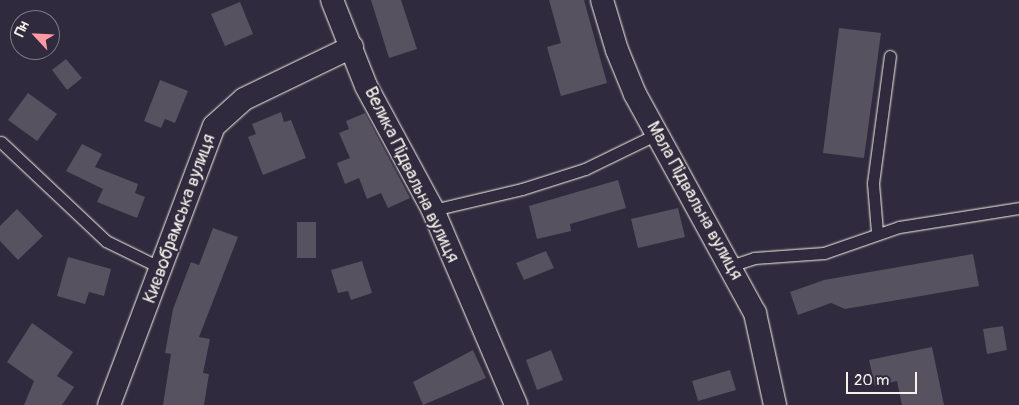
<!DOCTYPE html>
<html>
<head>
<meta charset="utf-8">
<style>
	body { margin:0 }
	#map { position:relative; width:1019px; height:405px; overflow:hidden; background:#2f2a3d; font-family:Pangolin,sans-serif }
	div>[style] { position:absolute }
	.building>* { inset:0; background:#56525f }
	.roads { filter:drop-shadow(0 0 1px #f4f1e8) drop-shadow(0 0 1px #f4f1e8) }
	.lane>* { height:11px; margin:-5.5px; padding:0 5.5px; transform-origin:5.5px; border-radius:5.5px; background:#2f2a3d }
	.street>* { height:22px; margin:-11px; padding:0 11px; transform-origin:11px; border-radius:11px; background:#2f2a3d }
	span { translate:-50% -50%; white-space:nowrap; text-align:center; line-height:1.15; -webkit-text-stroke:4px #2f2a3d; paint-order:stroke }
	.street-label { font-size:18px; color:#f4f1e8 }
	.north { position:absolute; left:10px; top:10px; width:50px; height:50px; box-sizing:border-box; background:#2f2a3d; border:1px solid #7e7a81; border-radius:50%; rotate:295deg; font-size:14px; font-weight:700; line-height:20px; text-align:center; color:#f4f1e8 }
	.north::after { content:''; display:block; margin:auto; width:18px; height:22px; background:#ff9aa2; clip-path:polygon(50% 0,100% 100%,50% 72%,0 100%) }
	.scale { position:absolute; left:846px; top:372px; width:71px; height:22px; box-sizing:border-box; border:2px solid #f4f1e8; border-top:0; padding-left:6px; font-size:15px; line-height:18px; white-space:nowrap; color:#f4f1e8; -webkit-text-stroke:4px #2f2a3d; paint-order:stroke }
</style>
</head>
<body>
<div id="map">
	<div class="building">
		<div style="clip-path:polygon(371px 0,401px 0,417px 49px,389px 58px)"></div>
		<div style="clip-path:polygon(549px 0,584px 0,607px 83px,561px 96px,547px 47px,561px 43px)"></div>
		<div style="clip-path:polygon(240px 2px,253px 34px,225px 46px,211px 14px)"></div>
		<div style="clip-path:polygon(839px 28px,881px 33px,864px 158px,823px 153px)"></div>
		<div style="clip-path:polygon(66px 59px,82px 78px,67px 90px,52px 70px)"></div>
		<div style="clip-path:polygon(160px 80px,188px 91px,175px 123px,165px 119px,161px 128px,144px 121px)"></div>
		<div style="clip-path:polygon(28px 93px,57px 114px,37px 141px,8px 120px)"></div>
		<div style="clip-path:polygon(281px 112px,284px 122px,291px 120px,306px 158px,263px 175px,248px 137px,256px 134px,252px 124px)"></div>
		<div style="clip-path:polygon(365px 113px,410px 198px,388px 208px,381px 193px,367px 199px,359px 178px,345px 184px,337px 163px,350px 158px,339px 133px,349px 129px,346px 121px)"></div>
		<div style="clip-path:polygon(82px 144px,102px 154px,95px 167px,138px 184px,135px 193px,145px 197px,137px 218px,97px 202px,103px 189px,66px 171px)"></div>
		<div style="clip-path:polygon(618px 180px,626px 208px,570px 224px,571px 231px,537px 239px,529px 206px)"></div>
		<div style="clip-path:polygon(678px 208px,685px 237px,638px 248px,631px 219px)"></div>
		<div style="clip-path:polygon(17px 209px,43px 236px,18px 260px,0 241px,0 226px)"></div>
		<div style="clip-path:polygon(297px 222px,316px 222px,316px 258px,297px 258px)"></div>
		<div style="clip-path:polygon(213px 228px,238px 237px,199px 337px,210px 339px,203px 373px,209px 374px,204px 405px,163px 405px,171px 354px,165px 353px,173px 309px,191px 262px,199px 265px)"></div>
		<div style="clip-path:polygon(546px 251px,554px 268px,524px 280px,516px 263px)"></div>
		<div style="clip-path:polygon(973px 254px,979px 286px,845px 309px,831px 303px,798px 315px,790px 292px,824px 280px)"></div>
		<div style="clip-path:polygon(68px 257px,111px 269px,104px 296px,89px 292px,85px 304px,57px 296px)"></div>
		<div style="clip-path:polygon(362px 261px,372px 293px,351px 300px,348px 291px,338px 293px,331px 270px)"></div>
		<div style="clip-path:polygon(32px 323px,73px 352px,57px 376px,74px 387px,62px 405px,24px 405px,34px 381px,7px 362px)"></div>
		<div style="clip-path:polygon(1003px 326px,1007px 350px,987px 354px,983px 329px)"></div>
		<div style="clip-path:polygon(932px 347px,944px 405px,902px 405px,897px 381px,875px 386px,869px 360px)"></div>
		<div style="clip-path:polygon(473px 350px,486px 378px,423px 405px,413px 382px)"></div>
		<div style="clip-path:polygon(551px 350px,563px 380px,537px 390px,526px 360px)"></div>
		<div style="clip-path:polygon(730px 370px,736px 390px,698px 401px,692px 381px)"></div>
	</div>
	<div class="roads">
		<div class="lane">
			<div style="left:1px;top:142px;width:144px;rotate:43.3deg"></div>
			<div style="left:106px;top:241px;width:61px;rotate:26.1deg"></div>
			<div style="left:433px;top:210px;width:91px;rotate:-13.3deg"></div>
			<div style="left:522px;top:189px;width:66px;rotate:-17.6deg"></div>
			<div style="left:585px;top:169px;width:80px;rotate:-25.9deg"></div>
			<div style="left:877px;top:232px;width:49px;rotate:-94.7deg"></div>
			<div style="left:873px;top:183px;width:128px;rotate:-82.4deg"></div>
			<div style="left:730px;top:266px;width:25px;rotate:-18deg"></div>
			<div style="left:754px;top:258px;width:70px;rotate:-4.1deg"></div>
			<div style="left:824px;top:253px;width:79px;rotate:-19.1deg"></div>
			<div style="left:899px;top:227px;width:121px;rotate:-9deg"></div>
		</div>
		<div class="street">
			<div style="left:332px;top:0;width:92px;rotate:68.4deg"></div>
			<div style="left:366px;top:86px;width:141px;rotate:61.6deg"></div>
			<div style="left:433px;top:210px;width:212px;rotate:66.9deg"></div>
			<div style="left:602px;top:0;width:52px;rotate:73.3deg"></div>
			<div style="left:617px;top:50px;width:48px;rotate:67.8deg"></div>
			<div style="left:635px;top:94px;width:250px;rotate:61.3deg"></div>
			<div style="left:755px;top:313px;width:94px;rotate:77.7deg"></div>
			<div style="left:109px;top:405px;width:298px;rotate:-69.4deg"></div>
			<div style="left:214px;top:126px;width:40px;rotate:-42deg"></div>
			<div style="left:244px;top:99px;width:120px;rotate:-25.7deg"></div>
		</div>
	</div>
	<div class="street-label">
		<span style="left:411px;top:175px;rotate:64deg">Велика Підвальна вулиця</span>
		<span style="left:694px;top:201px;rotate:61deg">Мала Підвальна вулиця</span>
		<span style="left:180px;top:219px;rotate:-70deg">Києвобрамська вулиця</span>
	</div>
	<div class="north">Пн</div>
	<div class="scale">20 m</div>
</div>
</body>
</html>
